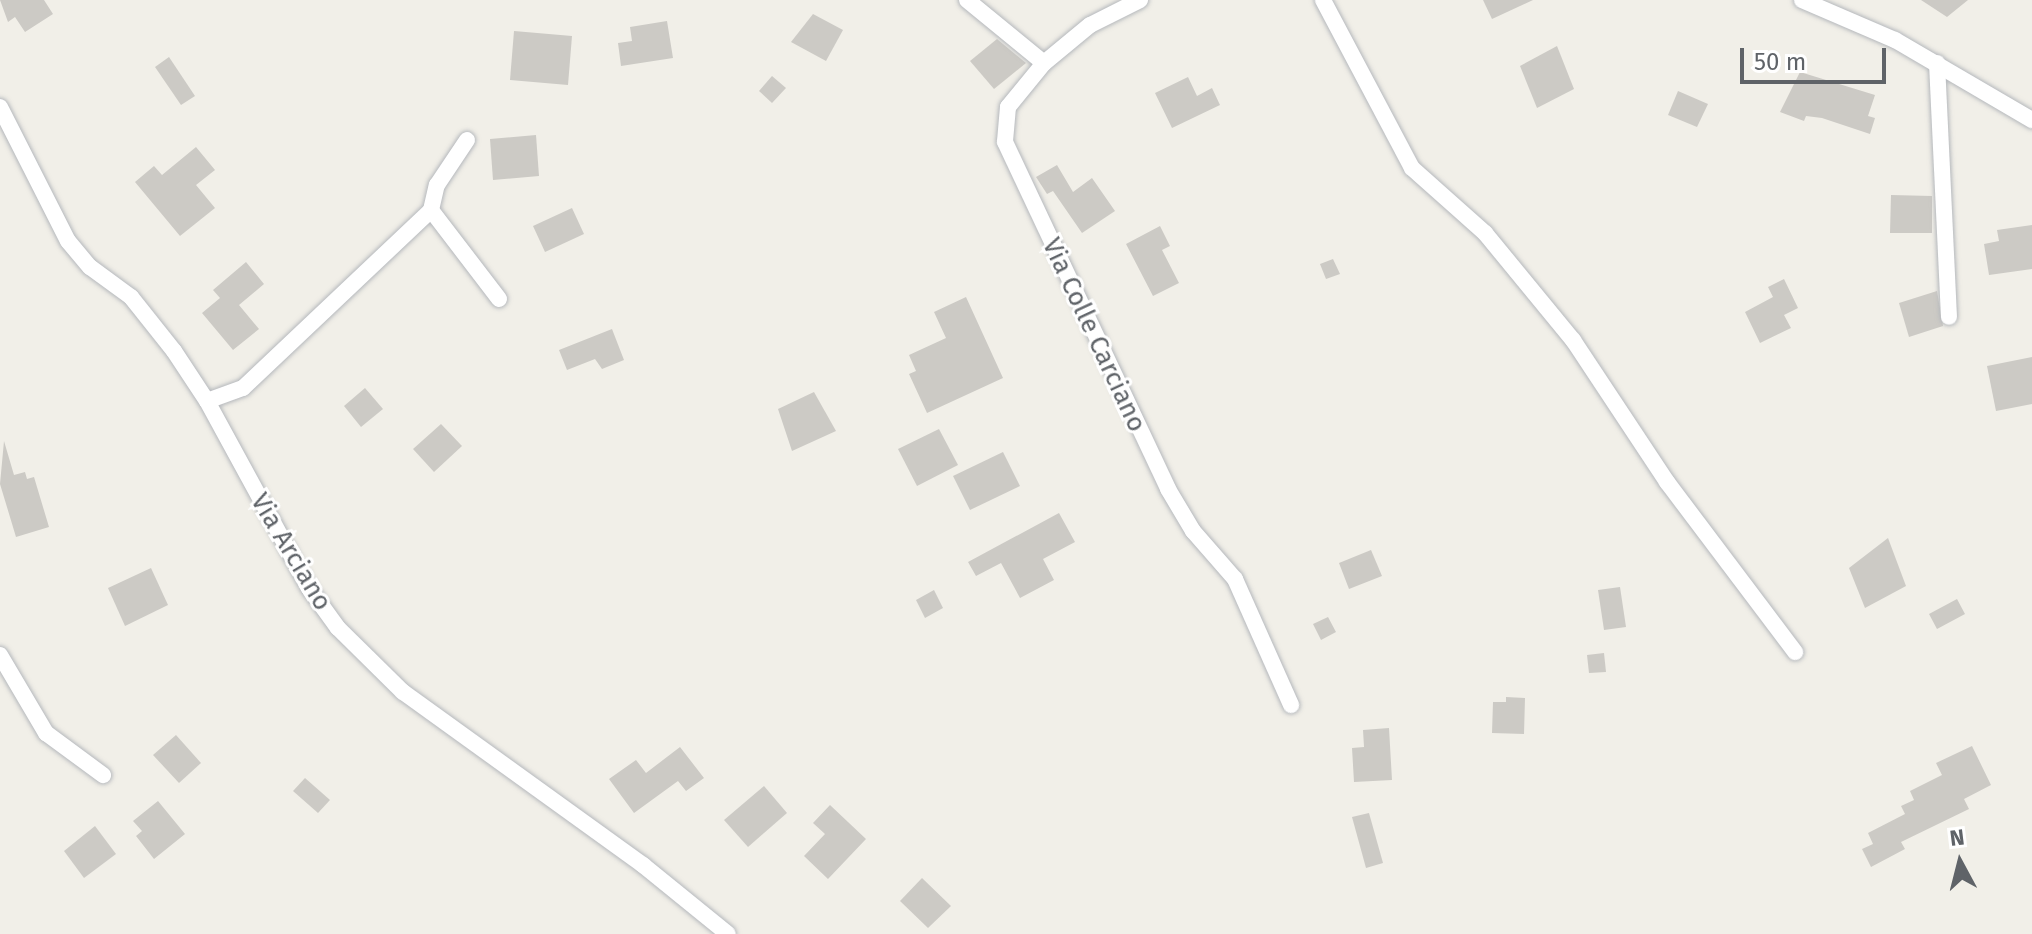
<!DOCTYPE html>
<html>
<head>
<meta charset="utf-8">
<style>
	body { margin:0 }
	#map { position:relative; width:2032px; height:934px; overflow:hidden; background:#f1efe8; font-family:"Fira Sans",sans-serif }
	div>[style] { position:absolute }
	.building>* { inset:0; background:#cccac5 }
	.roads { filter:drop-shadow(0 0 2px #b5b8bc) drop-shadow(0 0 2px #b5b8bc) }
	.street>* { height:16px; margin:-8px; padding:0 8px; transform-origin:8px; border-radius:8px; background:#fff }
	span { translate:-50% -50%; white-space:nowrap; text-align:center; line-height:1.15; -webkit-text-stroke:6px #fff; paint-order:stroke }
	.street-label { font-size:26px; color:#5f6368 }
	.north { position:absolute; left:1920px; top:822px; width:80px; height:80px; -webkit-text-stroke:6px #fff; paint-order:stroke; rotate:353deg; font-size:22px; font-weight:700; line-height:32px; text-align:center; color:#5f6368 }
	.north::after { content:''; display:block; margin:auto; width:28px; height:36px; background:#5f6368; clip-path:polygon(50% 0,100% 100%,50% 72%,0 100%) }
	.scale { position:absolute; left:1740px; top:48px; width:146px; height:36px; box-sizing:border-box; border:4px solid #5f6368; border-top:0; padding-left:10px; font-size:24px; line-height:28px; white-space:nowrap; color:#5f6368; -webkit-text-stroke:6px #fff; paint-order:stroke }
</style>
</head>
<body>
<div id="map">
	<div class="building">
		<div style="clip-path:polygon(0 0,44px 0,53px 14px,25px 32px,15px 17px,8px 22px)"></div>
		<div style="clip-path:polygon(1483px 0,1533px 0,1492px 19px)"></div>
		<div style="clip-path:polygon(1921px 0,1968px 0,1947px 17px)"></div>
		<div style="clip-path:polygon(813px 14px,843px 30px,826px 61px,791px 42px)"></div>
		<div style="clip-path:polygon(667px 21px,673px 58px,621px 66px,618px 43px,632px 41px,630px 27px)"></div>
		<div style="clip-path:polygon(514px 31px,572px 36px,568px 85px,510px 80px)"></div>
		<div style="clip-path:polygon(997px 39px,1026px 63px,994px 89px,970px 61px)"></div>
		<div style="clip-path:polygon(1557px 46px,1574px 89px,1537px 108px,1520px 66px)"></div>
		<div style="clip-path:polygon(169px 57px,195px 96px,181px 105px,155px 67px)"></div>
		<div style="clip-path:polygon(1800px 72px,1875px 95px,1868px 116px,1875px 118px,1870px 134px,1822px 118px,1806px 116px,1804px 121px,1780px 112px)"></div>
		<div style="clip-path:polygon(772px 76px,786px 88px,772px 103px,759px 91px)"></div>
		<div style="clip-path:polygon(1188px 77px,1197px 96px,1212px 88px,1220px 105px,1172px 128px,1155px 93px)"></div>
		<div style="clip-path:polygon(1678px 91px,1708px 104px,1697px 127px,1668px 115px)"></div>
		<div style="clip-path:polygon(536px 135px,539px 176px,493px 180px,490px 139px)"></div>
		<div style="clip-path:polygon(196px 147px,215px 170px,196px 185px,215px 208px,180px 236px,135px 182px,154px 166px,162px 175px)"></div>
		<div style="clip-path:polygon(1057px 165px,1073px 192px,1092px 178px,1115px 211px,1082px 233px,1053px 191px,1047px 194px,1036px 177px)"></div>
		<div style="clip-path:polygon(1891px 195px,1932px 196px,1932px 233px,1890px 233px)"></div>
		<div style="clip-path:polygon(572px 208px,584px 234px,545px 252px,533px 226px)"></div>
		<div style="clip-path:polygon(2032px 225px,2032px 269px,1989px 275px,1984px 244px,1999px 241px,1997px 230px)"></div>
		<div style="clip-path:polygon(1160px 226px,1170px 246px,1162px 250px,1179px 283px,1153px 296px,1126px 244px)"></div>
		<div style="clip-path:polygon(1333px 259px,1340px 274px,1326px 279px,1320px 264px)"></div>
		<div style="clip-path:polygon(246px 262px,264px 284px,239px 305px,259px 329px,233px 350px,202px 313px,220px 298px,213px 290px)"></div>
		<div style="clip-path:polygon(1784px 279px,1798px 308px,1784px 315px,1791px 328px,1760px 343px,1745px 312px,1773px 297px,1768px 287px)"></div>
		<div style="clip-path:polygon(1937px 291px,1943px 326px,1909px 337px,1899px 303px)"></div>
		<div style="clip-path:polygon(966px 297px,1003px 378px,927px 413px,909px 374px,916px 371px,909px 355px,946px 338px,934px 312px)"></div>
		<div style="clip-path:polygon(612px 329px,624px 360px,602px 369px,595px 359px,567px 370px,559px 350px)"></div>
		<div style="clip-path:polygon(2032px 357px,2032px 404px,1996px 411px,1987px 366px)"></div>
		<div style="clip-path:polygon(365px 388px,383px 409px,361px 427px,344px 406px)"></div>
		<div style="clip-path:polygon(814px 392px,836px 431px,792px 451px,778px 409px)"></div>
		<div style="clip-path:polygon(441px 424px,462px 446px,434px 472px,413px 449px)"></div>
		<div style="clip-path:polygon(939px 429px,958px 465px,917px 486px,898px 449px)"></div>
		<div style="clip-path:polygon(4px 441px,14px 475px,25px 472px,27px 479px,34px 477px,49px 527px,16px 537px,0 484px)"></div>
		<div style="clip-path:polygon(1003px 452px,1020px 486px,970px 510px,953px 476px)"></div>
		<div style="clip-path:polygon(1059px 513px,1075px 542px,1043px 559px,1054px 580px,1020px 598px,1001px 563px,976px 576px,968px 562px)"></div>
		<div style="clip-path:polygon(1888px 538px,1906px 586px,1865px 608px,1849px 568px)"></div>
		<div style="clip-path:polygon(1371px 550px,1382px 576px,1349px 589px,1339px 563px)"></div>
		<div style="clip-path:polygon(151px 568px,168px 605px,125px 626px,108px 588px)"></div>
		<div style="clip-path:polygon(1620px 587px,1626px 627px,1604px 630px,1598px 590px)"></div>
		<div style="clip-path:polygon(934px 590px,943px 608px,925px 618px,916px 600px)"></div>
		<div style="clip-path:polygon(1957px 599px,1965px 614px,1937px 629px,1929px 614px)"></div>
		<div style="clip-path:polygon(1328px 617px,1336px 632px,1321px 640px,1313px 624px)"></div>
		<div style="clip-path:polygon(1604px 653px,1606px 672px,1589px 673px,1587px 655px)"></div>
		<div style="clip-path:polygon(1506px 697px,1525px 698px,1524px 734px,1492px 733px,1493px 702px,1506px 702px)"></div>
		<div style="clip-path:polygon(1389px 728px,1392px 780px,1354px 782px,1352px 748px,1364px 747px,1363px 730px)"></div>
		<div style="clip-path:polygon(176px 735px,201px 763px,179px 783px,153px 755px)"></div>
		<div style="clip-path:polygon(1972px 746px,1991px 785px,1964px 799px,1969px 809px,1901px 842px,1905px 849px,1871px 867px,1862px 849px,1873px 844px,1868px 833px,1905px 814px,1901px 806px,1914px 800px,1910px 791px,1942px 775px,1936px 763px)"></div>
		<div style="clip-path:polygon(680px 747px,704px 778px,686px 791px,678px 781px,634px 813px,609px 779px,636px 760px,646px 773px)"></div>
		<div style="clip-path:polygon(305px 778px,330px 800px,318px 813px,293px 791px)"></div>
		<div style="clip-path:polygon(764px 786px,787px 813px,748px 847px,724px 820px)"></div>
		<div style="clip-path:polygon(158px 801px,185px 834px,154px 859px,136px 836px,142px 831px,133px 821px)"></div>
		<div style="clip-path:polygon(830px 805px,866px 839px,828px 879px,804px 856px,825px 834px,813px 823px)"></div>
		<div style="clip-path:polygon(1369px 813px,1383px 863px,1366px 868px,1352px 817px)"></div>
		<div style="clip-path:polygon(95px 826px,116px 854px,84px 878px,64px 851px)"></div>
		<div style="clip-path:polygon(922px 878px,951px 906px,928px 928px,900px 901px)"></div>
	</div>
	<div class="roads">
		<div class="street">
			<div style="left:967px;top:0;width:99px;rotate:39.3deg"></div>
			<div style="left:1140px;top:0;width:56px;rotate:153.4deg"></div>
			<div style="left:1090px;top:25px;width:60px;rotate:140.4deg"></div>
			<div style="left:1044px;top:63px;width:57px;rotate:129.3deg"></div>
			<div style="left:1008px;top:107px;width:35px;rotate:95deg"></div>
			<div style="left:1005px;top:142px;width:383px;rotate:64.8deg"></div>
			<div style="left:1168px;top:489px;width:49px;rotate:59.2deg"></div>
			<div style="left:1193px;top:531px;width:64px;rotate:48.8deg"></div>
			<div style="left:1235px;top:579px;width:138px;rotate:66deg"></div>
			<div style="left:1323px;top:0;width:190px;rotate:62.1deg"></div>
			<div style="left:1412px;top:168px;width:98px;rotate:41.7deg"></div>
			<div style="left:1485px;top:233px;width:139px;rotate:50.6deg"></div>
			<div style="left:1573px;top:340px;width:170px;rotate:56.5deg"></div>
			<div style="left:1667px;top:482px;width:213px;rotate:53deg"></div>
			<div style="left:1802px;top:0;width:101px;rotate:23.3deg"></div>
			<div style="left:1895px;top:40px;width:159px;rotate:30.3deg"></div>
			<div style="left:1937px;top:63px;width:254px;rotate:87.3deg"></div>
			<div style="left:0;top:107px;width:150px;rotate:63.1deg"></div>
			<div style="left:68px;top:241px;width:34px;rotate:50deg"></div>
			<div style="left:90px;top:267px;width:51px;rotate:36.2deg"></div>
			<div style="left:131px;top:297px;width:69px;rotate:51.5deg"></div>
			<div style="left:174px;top:351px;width:60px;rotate:56.6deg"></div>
			<div style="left:207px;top:401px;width:213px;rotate:61.4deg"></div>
			<div style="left:309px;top:588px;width:49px;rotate:54.1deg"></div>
			<div style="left:338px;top:628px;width:91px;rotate:44.6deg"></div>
			<div style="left:403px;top:692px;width:296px;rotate:35.8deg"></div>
			<div style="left:643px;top:865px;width:109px;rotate:39.1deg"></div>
			<div style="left:431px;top:210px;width:26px;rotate:-77deg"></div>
			<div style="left:437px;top:185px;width:54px;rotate:-56.3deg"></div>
			<div style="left:207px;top:401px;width:38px;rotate:-20deg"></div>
			<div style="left:243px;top:388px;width:259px;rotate:-43.4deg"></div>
			<div style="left:431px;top:210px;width:112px;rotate:52.6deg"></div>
			<div style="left:0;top:655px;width:91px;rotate:59.5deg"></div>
			<div style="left:46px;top:733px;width:71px;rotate:36.4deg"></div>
		</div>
	</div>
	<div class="street-label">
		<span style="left:1094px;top:335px;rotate:65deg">Via Colle Carciano</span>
		<span style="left:291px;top:552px;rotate:59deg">Via Arciano</span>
	</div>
	<div class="north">N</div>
	<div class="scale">50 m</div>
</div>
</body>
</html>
